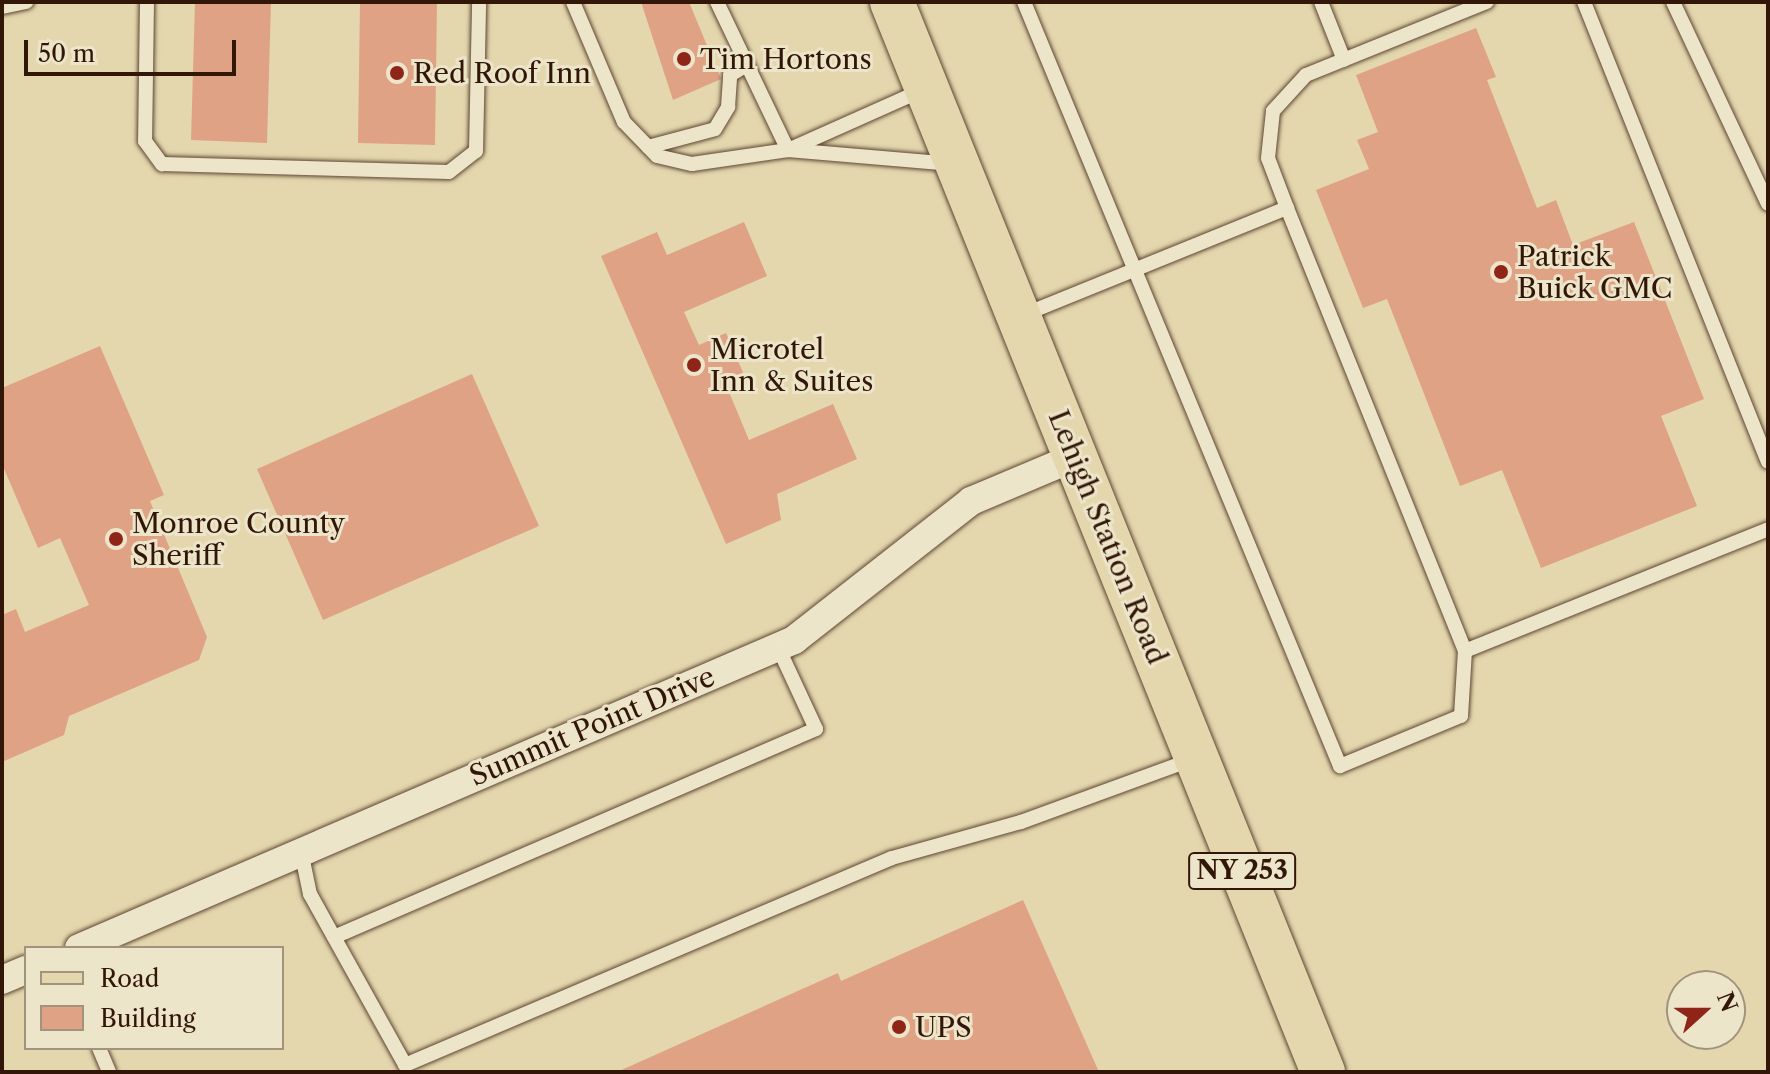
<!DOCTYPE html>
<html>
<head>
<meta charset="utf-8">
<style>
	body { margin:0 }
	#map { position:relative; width:1770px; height:1074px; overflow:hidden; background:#e4d7ae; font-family:"Libre Caslon Text",serif }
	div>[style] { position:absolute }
	.building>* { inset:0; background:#dfa285 }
	.roads { filter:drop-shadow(0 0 2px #5e4732) drop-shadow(0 0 2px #5e4732) }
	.lane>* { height:14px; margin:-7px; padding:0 7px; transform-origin:7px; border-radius:7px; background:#ede5ca }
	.street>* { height:28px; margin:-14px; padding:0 14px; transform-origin:14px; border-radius:14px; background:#ede5ca }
	.primary>* { height:44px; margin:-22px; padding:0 22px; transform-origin:22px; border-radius:22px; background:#e4d7ae }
	.dots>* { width:22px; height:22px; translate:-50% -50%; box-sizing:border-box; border:4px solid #ede5ca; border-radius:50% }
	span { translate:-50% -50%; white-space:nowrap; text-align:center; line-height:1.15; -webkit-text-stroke:6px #ede5ca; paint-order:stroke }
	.shield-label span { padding:2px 6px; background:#ede5ca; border:2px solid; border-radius:6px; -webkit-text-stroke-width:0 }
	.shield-label { font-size:26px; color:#321708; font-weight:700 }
	.poi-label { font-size:28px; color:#321708 }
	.left { translate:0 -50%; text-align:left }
	.street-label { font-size:28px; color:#321708 }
	.frame { position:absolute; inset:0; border:4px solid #321708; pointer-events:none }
	.legend { position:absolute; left:24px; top:946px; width:260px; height:104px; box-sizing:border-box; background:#ede5ca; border:2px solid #a2937c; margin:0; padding:10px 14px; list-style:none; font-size:24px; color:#321708 }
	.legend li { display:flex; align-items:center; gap:16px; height:40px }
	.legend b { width:40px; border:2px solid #a2937c }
	.north { position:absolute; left:1666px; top:970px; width:80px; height:80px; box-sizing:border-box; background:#ede5ca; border:2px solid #a2937c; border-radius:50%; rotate:69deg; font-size:22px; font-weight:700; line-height:32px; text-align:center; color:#321708 }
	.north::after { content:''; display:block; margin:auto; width:28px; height:36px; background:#8f2418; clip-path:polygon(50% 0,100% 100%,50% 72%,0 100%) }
	.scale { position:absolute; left:24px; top:40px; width:212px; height:36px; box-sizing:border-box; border:4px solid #321708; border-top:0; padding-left:10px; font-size:24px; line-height:28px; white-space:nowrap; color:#321708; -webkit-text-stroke:6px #ede5ca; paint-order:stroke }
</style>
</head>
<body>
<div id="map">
	<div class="building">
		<div style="clip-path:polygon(195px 2px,271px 2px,267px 143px,191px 140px)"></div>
		<div style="clip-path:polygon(360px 2px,437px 2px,435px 145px,358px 143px)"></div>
		<div style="clip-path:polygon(641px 2px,689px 2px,721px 79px,673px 100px)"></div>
		<div style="clip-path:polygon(1476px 28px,1496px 77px,1487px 80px,1537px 208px,1556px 200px,1573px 245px,1634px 222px,1704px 399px,1661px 416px,1697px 506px,1541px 568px,1502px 470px,1460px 486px,1387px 299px,1363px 308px,1316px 190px,1369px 169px,1357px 140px,1378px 132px,1356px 75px)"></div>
		<div style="clip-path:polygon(744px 222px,767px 276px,684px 312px,699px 345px,726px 333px,748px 384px,729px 392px,749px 440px,833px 404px,857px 459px,777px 494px,781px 520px,726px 544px,601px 256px,657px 232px,667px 255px)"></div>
		<div style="clip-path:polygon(100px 346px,164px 495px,150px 501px,207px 637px,199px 660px,69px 716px,64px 735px,2px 762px,2px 615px,16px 609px,25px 632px,89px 605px,60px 538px,38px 548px,2px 464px,2px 388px)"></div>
		<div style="clip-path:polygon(472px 374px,539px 526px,323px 620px,257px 469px)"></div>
		<div style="clip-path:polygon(1023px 900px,1099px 1072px,617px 1072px,838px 973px,841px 981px)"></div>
	</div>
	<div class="roads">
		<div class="lane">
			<div style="left:147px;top:2px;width:139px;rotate:90.8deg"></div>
			<div style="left:145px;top:141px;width:29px;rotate:54deg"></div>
			<div style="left:162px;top:164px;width:287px;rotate:1.6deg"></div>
			<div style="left:449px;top:172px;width:34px;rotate:-38deg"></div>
			<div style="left:476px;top:151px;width:149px;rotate:-88.8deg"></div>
			<div style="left:573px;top:2px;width:130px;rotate:67deg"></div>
			<div style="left:624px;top:122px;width:47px;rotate:45.9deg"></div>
			<div style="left:657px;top:156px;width:36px;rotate:13deg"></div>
			<div style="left:692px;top:164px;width:97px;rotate:-8.3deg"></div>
			<div style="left:788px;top:150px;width:165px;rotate:4.9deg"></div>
			<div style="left:717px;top:2px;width:164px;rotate:64.4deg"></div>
			<div style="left:1024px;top:2px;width:827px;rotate:67.53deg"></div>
			<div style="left:1340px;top:766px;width:131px;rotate:-22.5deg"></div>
			<div style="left:1461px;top:716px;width:65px;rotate:-86.5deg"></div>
			<div style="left:1321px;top:2px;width:62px;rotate:68.4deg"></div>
			<div style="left:1584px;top:2px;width:495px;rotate:68.2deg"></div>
			<div style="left:1673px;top:2px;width:223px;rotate:64.8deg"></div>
			<div style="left:2px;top:7px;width:25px;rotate:-12deg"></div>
			<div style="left:648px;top:147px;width:69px;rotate:-15deg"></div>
			<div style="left:715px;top:129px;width:26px;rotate:-59deg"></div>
			<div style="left:728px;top:107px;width:32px;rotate:-86deg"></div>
			<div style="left:730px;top:75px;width:17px;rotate:-31deg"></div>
			<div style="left:788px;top:150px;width:148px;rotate:-24deg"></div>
			<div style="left:1287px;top:208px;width:477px;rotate:68.1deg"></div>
			<div style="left:1465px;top:651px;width:327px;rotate:-21.9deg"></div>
			<div style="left:1023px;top:315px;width:285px;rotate:-22.1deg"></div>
			<div style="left:1287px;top:208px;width:53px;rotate:-110.8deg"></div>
			<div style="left:1268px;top:158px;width:47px;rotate:-83.9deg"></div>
			<div style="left:1273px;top:111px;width:49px;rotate:-47.5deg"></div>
			<div style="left:1306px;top:75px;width:195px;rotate:-22deg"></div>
			<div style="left:301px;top:851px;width:44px;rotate:78.2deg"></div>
			<div style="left:310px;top:894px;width:196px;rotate:60.9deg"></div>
			<div style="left:405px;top:1065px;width:529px;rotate:-23.03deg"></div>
			<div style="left:892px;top:858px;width:134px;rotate:-15.6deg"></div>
			<div style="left:1021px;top:822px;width:180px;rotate:-20.1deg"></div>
			<div style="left:334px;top:937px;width:525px;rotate:-23.34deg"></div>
			<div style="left:816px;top:729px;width:90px;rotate:-114.9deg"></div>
			<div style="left:99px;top:1048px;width:26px;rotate:67deg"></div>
		</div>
		<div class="street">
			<div style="left:79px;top:948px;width:779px;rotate:-23.3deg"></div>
			<div style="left:794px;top:640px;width:225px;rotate:-38.1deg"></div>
			<div style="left:971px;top:501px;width:113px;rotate:-22.9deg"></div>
			<div style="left:2px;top:980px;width:26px;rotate:-23deg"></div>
		</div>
		<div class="primary">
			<div style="left:892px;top:2px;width:1154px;rotate:68.06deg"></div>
		</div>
	</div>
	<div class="dots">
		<div style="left:684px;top:59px;background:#8f2418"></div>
		<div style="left:397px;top:73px;background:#8f2418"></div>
		<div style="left:1501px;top:272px;background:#8f2418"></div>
		<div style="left:694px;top:365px;background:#8f2418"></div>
		<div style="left:116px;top:539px;background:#8f2418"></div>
		<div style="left:899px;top:1027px;background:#8f2418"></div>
	</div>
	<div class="shield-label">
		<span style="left:1242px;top:871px">NY 253</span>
	</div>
	<div class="poi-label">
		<span class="left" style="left:700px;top:59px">Tim Hortons</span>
		<span class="left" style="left:413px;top:73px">Red Roof Inn</span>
		<span class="left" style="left:1517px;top:272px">Patrick<br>Buick GMC</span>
		<span class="left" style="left:710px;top:365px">Microtel<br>Inn &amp; Suites</span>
		<span class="left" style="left:132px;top:539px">Monroe County<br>Sheriff</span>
		<span class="left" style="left:915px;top:1027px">UPS</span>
	</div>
	<div class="street-label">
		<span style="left:1108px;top:537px;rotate:68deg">Lehigh Station Road</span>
		<span style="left:592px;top:726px;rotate:-23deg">Summit Point Drive</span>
	</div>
	<div class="frame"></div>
	<ul class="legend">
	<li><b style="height:10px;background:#e4d7ae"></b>Road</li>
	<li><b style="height:22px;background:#dfa285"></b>Building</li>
	</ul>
	<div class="north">N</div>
	<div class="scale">50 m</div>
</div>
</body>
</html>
